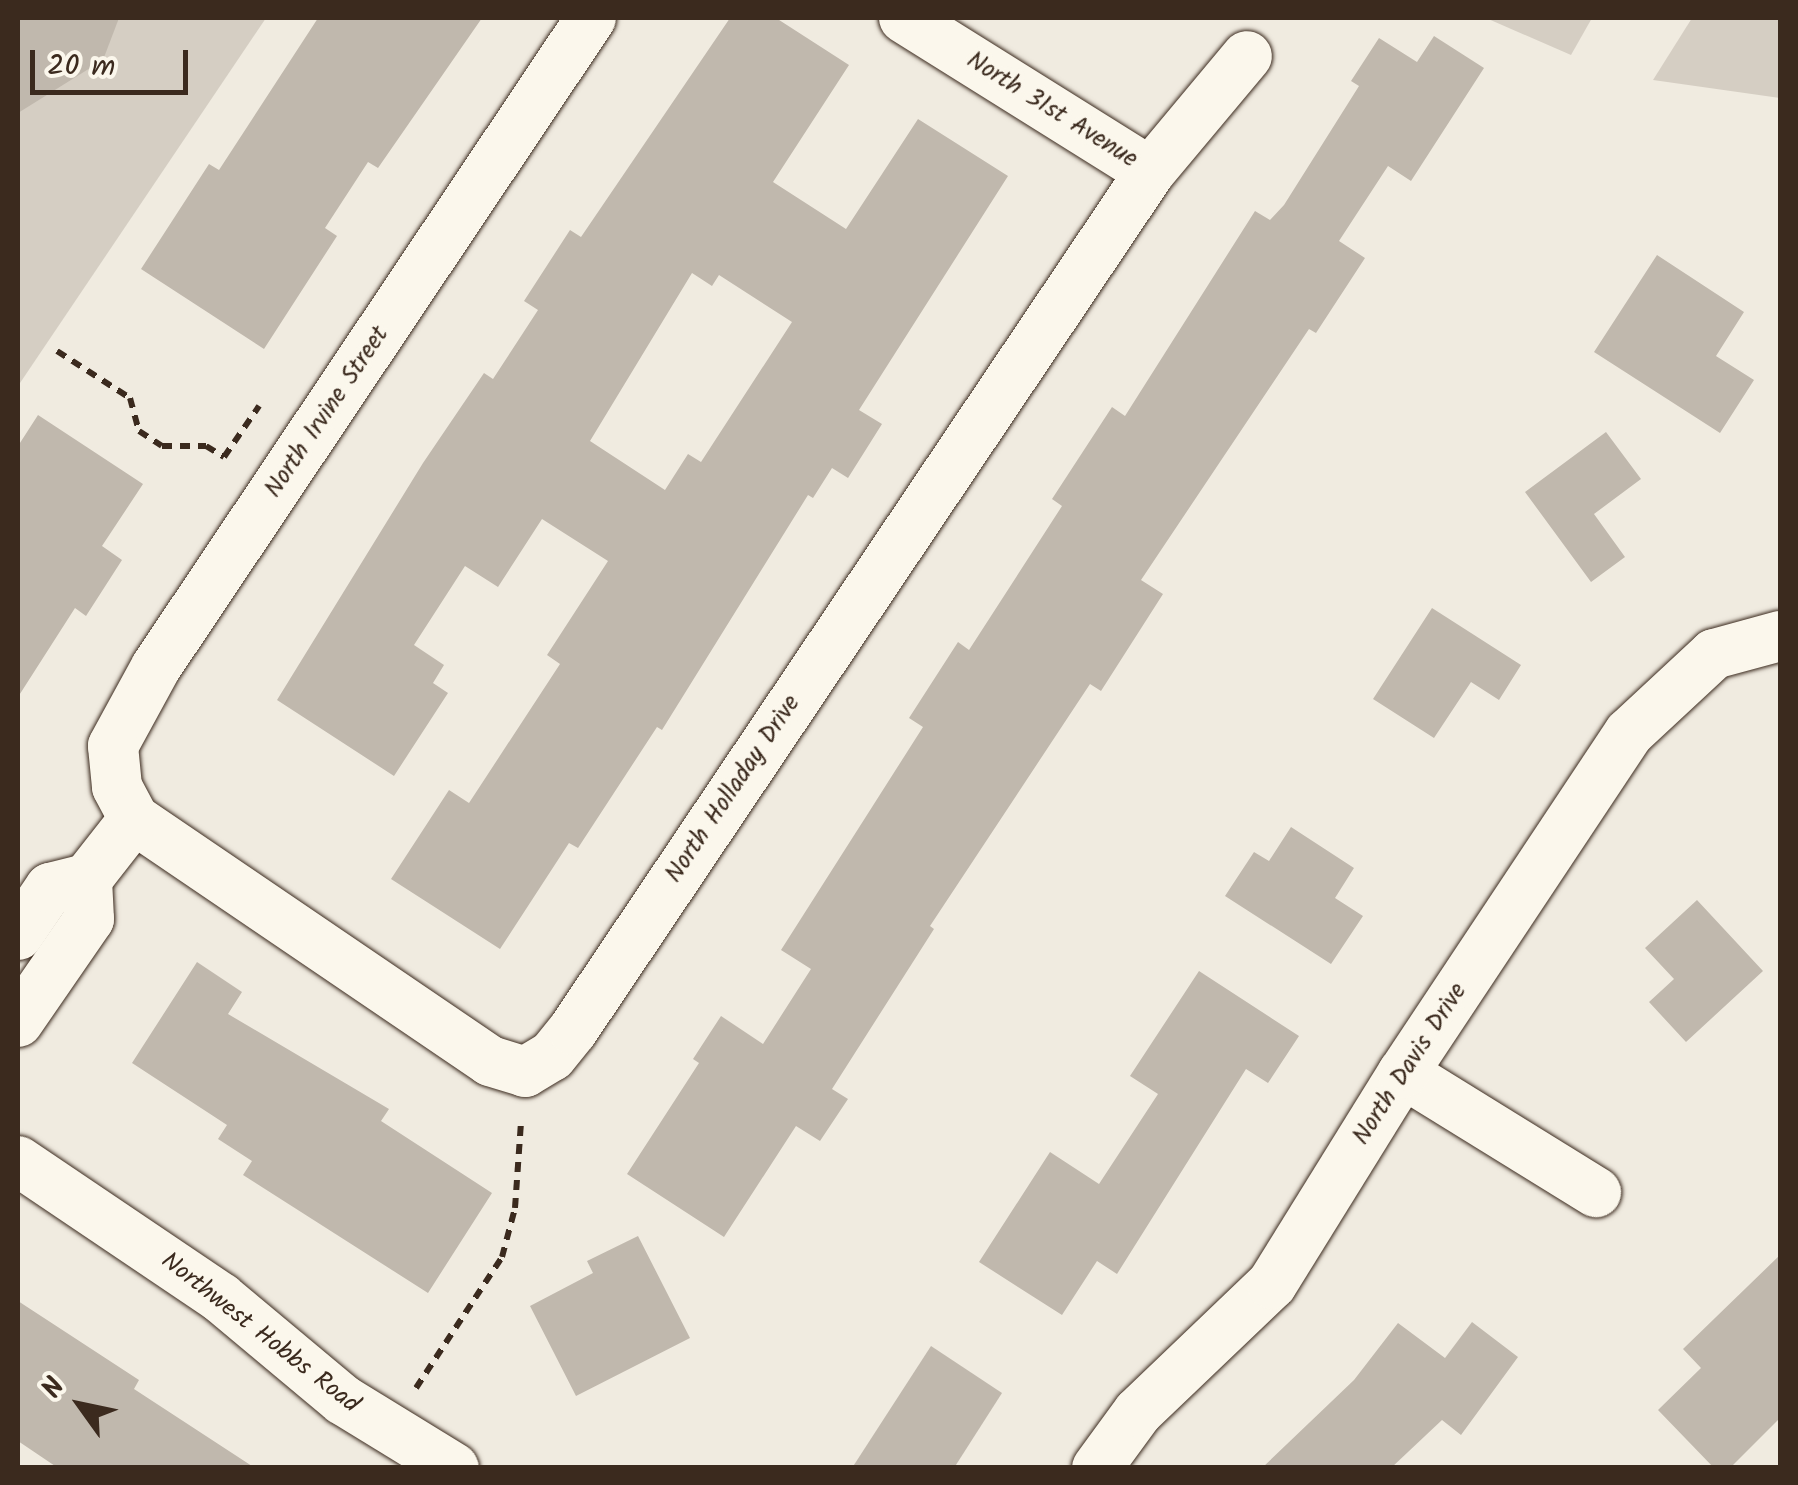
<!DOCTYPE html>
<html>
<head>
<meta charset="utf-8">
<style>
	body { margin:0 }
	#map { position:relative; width:1798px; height:1485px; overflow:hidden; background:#f0ebe0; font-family:Kalam,sans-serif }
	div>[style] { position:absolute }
	.green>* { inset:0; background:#d5cec3 }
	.building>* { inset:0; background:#c0b8ad }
	.path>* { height:6px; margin-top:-3px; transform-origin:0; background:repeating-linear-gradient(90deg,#3b2a1e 0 10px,transparent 0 18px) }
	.roads { filter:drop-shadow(0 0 2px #3b2a1e) drop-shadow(0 0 2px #3b2a1e) }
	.minor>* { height:50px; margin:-25px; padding:0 25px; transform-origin:25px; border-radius:25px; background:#fbf7ec }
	span { translate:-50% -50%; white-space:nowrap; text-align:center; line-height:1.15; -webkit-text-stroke:9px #fbf7ec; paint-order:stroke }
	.street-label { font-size:25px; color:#3b2a1e }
	.frame { position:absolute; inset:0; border:20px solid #3b2a1e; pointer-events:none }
	.north { position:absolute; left:30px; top:1355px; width:100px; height:100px; -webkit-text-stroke:8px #fbf7ec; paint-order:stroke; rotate:303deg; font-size:28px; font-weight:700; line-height:40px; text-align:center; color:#3b2a1e }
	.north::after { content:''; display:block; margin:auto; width:35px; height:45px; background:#3b2a1e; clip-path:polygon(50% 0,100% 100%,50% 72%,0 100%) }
	.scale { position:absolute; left:30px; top:50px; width:158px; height:45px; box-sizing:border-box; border:5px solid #3b2a1e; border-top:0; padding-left:12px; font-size:30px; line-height:35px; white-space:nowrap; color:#3b2a1e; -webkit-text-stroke:8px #fbf7ec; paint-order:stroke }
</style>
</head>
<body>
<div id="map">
	<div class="green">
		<div style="clip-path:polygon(18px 18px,266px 18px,18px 386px)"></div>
		<div style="clip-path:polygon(1486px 18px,1592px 18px,1571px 55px)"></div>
		<div style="clip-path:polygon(1692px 18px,1780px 18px,1780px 98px,1653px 80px)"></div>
	</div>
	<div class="building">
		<div style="clip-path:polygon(18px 18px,119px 18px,103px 60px,18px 113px)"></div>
		<div style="clip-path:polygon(318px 18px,482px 18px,378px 168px,368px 162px,325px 228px,337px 236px,264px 349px,141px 269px,209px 164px,219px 170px)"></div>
		<div style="clip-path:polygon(evenodd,730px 18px,776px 18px,849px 65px,773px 182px,846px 229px,918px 119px,1008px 176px,859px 410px,882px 424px,848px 478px,832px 468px,813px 498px,808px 495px,662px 730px,657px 727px,578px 848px,569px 843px,500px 949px,391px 879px,449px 790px,469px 803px,560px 664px,547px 655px,608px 561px,542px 519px,498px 587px,465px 566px,414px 645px,444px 665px,433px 683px,448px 693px,394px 776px,277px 700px,423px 463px,484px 373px,493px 379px,538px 310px,524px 301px,570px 230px,581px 237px,730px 18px,692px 273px,712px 286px,719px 275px,792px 322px,701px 462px,688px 454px,665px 490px,590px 441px,692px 273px)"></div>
		<div style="clip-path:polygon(1434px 36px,1484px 68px,1411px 181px,1388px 166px,1339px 241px,1365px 258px,1316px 333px,1309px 329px,1141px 580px,1163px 594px,1101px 691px,1090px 684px,930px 926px,934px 929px,832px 1089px,848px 1099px,820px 1141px,796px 1126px,724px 1237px,627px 1174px,699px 1063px,693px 1059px,721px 1016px,763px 1044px,811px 969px,781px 950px,923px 727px,909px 718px,958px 642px,969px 650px,1062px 506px,1052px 499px,1112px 407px,1125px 416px,1255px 211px,1270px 220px,1284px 205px,1359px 86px,1351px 81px,1379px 38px,1417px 62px)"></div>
		<div style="clip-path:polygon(1657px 255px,1744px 312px,1716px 356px,1754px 380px,1720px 433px,1594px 352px)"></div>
		<div style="clip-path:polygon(38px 415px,143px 484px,102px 546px,122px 560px,86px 616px,75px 608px,18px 697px,18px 446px)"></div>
		<div style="clip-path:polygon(1606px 432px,1641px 479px,1594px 514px,1625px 557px,1591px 582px,1525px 492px)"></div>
		<div style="clip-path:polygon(1432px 608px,1521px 665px,1499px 700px,1471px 682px,1434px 738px,1373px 699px)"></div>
		<div style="clip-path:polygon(1291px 827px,1354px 868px,1335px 898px,1363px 916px,1331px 964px,1225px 896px,1254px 852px,1269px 861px)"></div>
		<div style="clip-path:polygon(1697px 900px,1763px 971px,1686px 1042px,1649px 1002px,1674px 979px,1645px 948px)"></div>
		<div style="clip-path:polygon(197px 962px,242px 992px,228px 1014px,389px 1109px,381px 1121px,492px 1193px,428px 1293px,243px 1175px,252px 1161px,218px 1139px,227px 1125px,132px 1063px)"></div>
		<div style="clip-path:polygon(1199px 971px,1299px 1036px,1268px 1083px,1246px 1069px,1117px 1274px,1097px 1261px,1062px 1315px,979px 1262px,1050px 1152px,1099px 1184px,1158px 1094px,1130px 1076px)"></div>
		<div style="clip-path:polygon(638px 1236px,690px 1338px,576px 1396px,530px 1306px,593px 1273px,587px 1261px)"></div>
		<div style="clip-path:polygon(1780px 1255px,1780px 1418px,1730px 1468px,1714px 1468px,1658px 1410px,1701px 1368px,1683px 1349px)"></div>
		<div style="clip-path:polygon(18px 1301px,139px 1380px,134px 1389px,255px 1468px,58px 1468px,18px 1441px)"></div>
		<div style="clip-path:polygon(1472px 1322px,1518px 1357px,1461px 1435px,1442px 1420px,1391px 1468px,1262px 1468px,1354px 1380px,1398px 1323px,1445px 1358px)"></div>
		<div style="clip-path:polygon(931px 1346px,1002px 1393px,954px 1468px,852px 1468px)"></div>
	</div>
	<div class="path">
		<div style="left:57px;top:351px;width:87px;rotate:32.8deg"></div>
		<div style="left:130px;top:398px;width:34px;rotate:75deg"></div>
		<div style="left:139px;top:431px;width:27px;rotate:33deg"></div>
		<div style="left:162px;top:446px;width:44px"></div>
		<div style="left:206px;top:446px;width:21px;rotate:31deg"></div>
		<div style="left:224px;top:457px;width:62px;rotate:-55.5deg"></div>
		<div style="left:416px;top:1388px;width:157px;rotate:-56.7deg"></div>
		<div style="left:502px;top:1257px;width:51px;rotate:-75.1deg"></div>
		<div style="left:515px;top:1208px;width:85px;rotate:-86deg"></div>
	</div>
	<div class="roads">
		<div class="minor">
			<div style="left:591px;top:18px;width:781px;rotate:123.83deg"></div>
			<div style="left:156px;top:667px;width:90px;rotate:118.6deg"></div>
			<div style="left:113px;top:746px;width:41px;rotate:84.4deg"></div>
			<div style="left:117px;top:787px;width:36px;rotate:62deg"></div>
			<div style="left:134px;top:819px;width:430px;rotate:34.2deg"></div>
			<div style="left:490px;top:1061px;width:37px;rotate:17deg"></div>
			<div style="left:525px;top:1072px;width:31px;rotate:-31deg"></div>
			<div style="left:552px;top:1056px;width:33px;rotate:-51deg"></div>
			<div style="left:573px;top:1030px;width:1034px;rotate:-56.08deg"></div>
			<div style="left:1150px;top:172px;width:151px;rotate:-50.1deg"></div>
			<div style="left:904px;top:18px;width:290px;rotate:32deg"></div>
			<div style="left:18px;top:935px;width:57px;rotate:-55.8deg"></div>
			<div style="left:50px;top:888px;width:38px;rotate:-14deg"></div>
			<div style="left:87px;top:879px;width:76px;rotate:-51.9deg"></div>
			<div style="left:18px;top:1022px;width:125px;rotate:-55.4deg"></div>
			<div style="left:89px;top:919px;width:40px;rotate:-92.9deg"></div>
			<div style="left:1403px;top:1073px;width:227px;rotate:31.7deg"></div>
			<div style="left:18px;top:1161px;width:245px;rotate:34deg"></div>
			<div style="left:221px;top:1298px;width:159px;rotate:39.9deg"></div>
			<div style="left:343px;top:1400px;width:130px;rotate:31.5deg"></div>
			<div style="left:1097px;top:1468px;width:69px;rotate:-53.8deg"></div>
			<div style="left:1138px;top:1412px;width:185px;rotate:-43.7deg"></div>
			<div style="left:1272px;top:1284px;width:248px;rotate:-58.2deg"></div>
			<div style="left:1403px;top:1073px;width:408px;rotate:-56.4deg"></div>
			<div style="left:1629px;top:733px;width:116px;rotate:-42.9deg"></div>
			<div style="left:1714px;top:654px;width:68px;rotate:-15.3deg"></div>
		</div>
	</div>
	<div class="street-label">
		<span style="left:1052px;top:110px;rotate:32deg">North 31st Avenue</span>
		<span style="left:327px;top:412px;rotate:-56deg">North Irvine Street</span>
		<span style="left:733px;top:789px;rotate:-56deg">North Holladay Drive</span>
		<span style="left:1410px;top:1064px;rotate:-57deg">North Davis Drive</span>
		<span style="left:260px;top:1333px;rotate:38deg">Northwest Hobbs Road</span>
	</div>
	<div class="frame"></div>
	<div class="north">N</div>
	<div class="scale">20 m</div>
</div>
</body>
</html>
